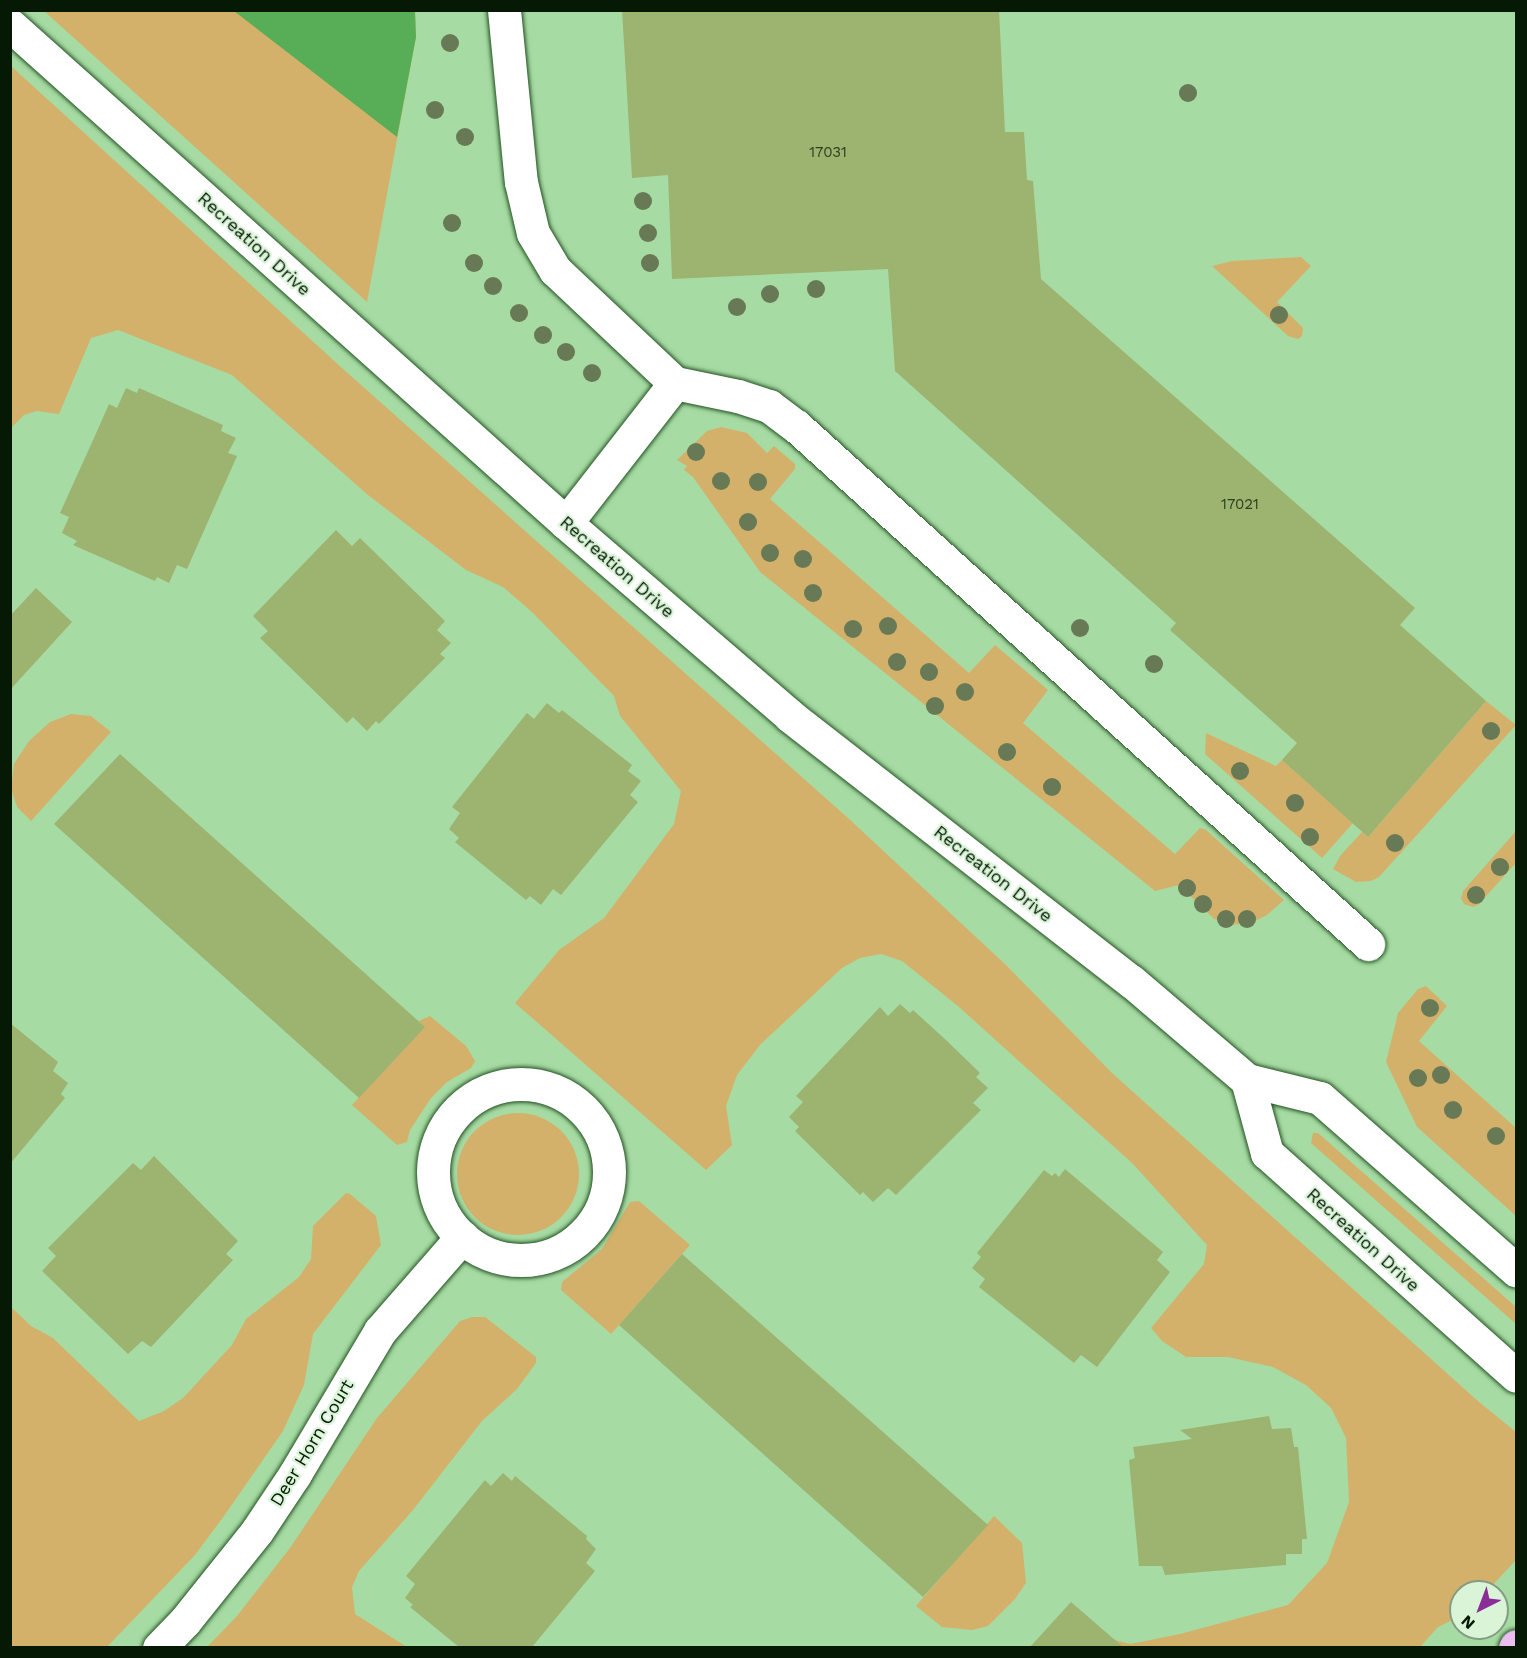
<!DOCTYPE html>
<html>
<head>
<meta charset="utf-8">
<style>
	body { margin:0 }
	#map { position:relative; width:1527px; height:1658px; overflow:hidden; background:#a7dba4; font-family:"Work Sans",sans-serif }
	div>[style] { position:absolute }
	.green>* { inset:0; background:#d4b16a }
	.round { border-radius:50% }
	.water>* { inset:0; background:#57ae56 }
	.building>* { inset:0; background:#9db370 }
	.roads { filter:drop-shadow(0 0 2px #245323) drop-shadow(0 0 2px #245323) }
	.minor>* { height:33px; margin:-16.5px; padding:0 16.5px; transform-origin:16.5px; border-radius:16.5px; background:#fff }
	.minor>.ring { margin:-16.5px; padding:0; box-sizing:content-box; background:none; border:33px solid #fff; border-radius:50% }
	.major>* { height:33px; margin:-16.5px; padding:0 16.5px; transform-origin:16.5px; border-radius:16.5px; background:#ecbdf1 }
	.trees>* { width:18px; height:18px; margin:-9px; border-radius:50%; background:#677955 }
	span { translate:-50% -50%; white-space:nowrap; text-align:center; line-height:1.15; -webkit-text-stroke:4.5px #daf4d8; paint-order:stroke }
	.number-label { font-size:15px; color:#2b4020 }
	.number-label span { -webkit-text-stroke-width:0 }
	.street-label { font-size:18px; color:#051905 }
	.frame { position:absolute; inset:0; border:12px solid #051905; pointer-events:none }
	.north { position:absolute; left:1449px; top:1580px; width:60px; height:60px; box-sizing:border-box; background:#daf4d8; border:2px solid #859c84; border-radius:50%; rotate:222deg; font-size:16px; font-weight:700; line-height:24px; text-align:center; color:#051905 }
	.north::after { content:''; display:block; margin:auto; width:21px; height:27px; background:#8b2d96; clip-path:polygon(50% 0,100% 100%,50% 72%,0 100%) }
</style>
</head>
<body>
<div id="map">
	<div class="green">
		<div style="clip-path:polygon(44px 11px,415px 11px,416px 37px,367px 302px)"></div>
		<div style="clip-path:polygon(11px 66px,342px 368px,848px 818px,1006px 965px,1112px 1073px,1479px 1402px,1516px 1432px,1516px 1560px,1486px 1592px,1461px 1592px,1461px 1616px,1438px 1627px,1420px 1647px,1109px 1647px,1115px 1640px,1130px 1644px,1180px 1634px,1288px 1605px,1327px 1563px,1349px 1502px,1346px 1438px,1331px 1408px,1306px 1385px,1273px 1367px,1228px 1357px,1186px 1357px,1162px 1341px,1151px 1328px,1204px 1264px,1207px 1245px,1132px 1163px,959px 1007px,902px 961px,881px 954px,860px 958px,842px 968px,760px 1045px,737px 1075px,726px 1106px,732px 1145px,706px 1170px,515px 1003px,559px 950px,604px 918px,674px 824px,681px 791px,620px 716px,614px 696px,533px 613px,503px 587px,466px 570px,368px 495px,232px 375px,118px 330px,91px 338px,59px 414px,37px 411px,24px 415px,11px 428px)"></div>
		<div style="clip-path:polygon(1301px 257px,1311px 266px,1277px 302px,1303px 328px,1302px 336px,1298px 339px,1288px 336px,1212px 266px,1232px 261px)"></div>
		<div style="clip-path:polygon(721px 427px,747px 433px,767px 453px,774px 446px,795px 464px,795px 469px,770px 499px,969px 673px,995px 645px,1048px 690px,1023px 723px,1175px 854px,1200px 828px,1206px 830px,1284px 900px,1267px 915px,1253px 922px,1233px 925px,1214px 919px,1179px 885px,1155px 891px,760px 572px,693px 477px,684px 470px,687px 466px,677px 460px,707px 431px)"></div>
		<div style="clip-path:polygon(1486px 701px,1516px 725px,1379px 877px,1371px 881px,1356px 882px,1333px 869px,1340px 856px,1362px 832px,1368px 837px)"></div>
		<div style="clip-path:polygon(71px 714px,91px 716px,111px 732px,31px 821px,17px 807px,11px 789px,14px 764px,29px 741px,50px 722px)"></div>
		<div style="clip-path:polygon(1206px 733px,1276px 766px,1282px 760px,1353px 823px,1322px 858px,1205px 754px)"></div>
		<div style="clip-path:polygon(1516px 831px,1516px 863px,1478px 905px,1473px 907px,1464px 904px,1461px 899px,1463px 891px)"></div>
		<div style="clip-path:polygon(1426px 986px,1447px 1006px,1419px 1041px,1516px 1128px,1516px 1216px,1417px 1127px,1386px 1062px,1398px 1013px,1418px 989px)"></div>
		<div style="clip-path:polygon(430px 1016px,466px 1046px,475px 1061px,471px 1068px,447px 1082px,431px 1098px,410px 1130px,407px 1142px,397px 1145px,352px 1105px,424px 1027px,419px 1021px)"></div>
		<div class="round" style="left:457px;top:1113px;width:122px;height:122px"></div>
		<div style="clip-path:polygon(1313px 1133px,1318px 1133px,1516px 1307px,1516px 1324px,1311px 1143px)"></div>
		<div style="clip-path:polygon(346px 1193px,350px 1194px,376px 1216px,381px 1245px,313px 1334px,304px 1385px,283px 1431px,224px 1516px,195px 1555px,107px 1647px,11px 1647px,11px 1307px,31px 1326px,53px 1338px,139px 1421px,164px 1411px,183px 1398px,232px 1345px,246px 1319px,299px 1277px,311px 1259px,313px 1226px)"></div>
		<div style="clip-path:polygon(639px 1201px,690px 1245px,611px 1334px,561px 1290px,562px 1282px,602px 1249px,630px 1202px)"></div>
		<div style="clip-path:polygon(472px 1317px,485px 1317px,536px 1357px,536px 1363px,517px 1389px,482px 1421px,413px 1510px,359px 1571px,352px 1587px,355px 1614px,407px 1647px,207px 1647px,237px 1616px,290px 1548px,377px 1418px,460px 1321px)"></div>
		<div style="clip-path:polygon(994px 1516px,1022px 1543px,1026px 1583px,1015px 1599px,988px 1626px,972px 1630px,942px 1627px,916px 1606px)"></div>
	</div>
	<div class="water">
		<div style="clip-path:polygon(234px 11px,415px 11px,416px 37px,397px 137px)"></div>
	</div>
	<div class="building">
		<div style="clip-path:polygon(622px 10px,999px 10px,1005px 132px,1024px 132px,1027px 180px,1033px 181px,1041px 279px,1415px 608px,1400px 625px,1486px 701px,1368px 837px,1282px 760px,1297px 743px,1170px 630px,1176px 623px,895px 371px,888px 269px,672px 279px,668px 175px,632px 178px)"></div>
		<div style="clip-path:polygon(126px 388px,137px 393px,139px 388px,223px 425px,221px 431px,236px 438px,228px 453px,237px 456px,187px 569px,177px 565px,169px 583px,157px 577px,155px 581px,73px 545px,77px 541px,62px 533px,69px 517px,60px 513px,94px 438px,109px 404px,117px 408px)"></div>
		<div style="clip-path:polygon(336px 530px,352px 546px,360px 538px,445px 621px,437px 630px,451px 643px,440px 654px,445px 658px,379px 724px,376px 721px,367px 731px,353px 717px,347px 723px,260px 638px,268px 631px,253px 616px)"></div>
		<div style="clip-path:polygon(36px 588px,72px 622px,10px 690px,10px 616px)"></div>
		<div style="clip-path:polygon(547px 703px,559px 713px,562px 710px,632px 765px,628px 771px,641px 781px,630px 795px,638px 802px,561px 895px,553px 889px,541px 905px,530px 896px,526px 900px,455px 842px,459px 838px,449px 829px,460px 813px,452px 807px,527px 713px,534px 719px)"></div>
		<div style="clip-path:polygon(120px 754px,425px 1027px,359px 1098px,54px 824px)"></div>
		<div style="clip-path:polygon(900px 1004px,910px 1013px,913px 1010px,947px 1041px,980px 1073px,976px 1077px,988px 1088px,973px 1103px,981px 1110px,896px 1195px,888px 1188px,873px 1202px,863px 1192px,860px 1195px,795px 1131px,799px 1127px,789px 1117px,803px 1102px,796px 1096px,880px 1007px,888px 1016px)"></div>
		<div style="clip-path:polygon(10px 1023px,58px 1062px,53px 1071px,68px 1083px,61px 1094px,65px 1098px,10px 1164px)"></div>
		<div style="clip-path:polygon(154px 1156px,238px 1241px,226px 1254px,233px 1260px,151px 1347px,142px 1341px,128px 1354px,42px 1271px,56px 1256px,48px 1248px,133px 1163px,141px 1170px)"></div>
		<div style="clip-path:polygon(1065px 1169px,1163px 1252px,1157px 1260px,1170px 1272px,1097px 1367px,1081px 1355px,1074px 1363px,979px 1287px,985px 1279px,972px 1268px,981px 1257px,977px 1253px,1044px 1170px,1052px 1176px,1055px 1173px,1059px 1177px)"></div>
		<div style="clip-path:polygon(682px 1254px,988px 1525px,923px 1597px,619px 1325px)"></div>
		<div style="clip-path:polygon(1269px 1416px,1272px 1429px,1291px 1428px,1294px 1447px,1298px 1447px,1307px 1539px,1302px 1539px,1302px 1554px,1286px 1554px,1286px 1565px,1165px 1575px,1162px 1566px,1139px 1566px,1129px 1460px,1135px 1458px,1133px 1447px,1192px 1439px,1180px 1430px)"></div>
		<div style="clip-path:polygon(503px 1473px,512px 1481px,515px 1476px,587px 1536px,586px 1539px,596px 1549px,586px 1563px,595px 1571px,532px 1647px,459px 1647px,410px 1607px,413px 1605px,405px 1598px,415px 1584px,406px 1576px,485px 1480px,491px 1486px)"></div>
		<div style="clip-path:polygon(1071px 1602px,1123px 1647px,1030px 1647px)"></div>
	</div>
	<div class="roads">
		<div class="minor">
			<div style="left:504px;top:10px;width:173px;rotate:84.4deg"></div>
			<div style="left:521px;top:182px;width:52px;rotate:76.8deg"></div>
			<div style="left:533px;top:233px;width:43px;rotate:59.3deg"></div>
			<div style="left:555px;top:270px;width:165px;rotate:43.3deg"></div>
			<div style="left:675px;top:383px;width:177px;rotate:127.9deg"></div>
			<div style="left:10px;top:25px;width:746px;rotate:41.85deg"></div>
			<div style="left:566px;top:523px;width:296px;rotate:40.7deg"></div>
			<div style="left:790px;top:716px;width:432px;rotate:37.9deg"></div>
			<div style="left:1131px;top:981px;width:153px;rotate:40.5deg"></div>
			<div style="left:1247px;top:1080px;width:75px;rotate:13.9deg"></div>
			<div style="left:1320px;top:1098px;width:261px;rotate:41.3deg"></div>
			<div style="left:675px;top:383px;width:64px;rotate:11.7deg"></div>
			<div style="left:738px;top:396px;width:33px;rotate:18deg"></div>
			<div style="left:769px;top:406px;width:34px;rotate:37deg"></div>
			<div style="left:796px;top:426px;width:772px;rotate:42.16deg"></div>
			<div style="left:1247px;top:1080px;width:76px;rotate:74.7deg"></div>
			<div style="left:1267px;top:1153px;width:334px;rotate:41.8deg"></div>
			<div class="ring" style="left:433px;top:1084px;width:143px;height:143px"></div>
			<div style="left:159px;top:1648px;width:37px;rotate:-46deg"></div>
			<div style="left:185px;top:1621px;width:115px;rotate:-51.3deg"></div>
			<div style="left:257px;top:1531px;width:69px;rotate:-56.3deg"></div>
			<div style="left:295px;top:1474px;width:166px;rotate:-59.3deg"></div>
			<div style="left:380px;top:1331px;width:125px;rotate:-48.9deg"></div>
		</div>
		<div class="major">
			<div style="left:1515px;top:1648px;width:2px;rotate:-63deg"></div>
		</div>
	</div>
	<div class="trees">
		<div style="left:450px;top:43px"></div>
		<div style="left:1188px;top:93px"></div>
		<div style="left:435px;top:110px"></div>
		<div style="left:465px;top:137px"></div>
		<div style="left:643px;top:201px"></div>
		<div style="left:452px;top:223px"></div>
		<div style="left:648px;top:233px"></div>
		<div style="left:474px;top:263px"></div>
		<div style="left:650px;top:263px"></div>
		<div style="left:493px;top:286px"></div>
		<div style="left:816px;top:289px"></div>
		<div style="left:770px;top:294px"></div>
		<div style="left:737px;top:307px"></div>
		<div style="left:519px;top:313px"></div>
		<div style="left:1279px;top:315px"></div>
		<div style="left:543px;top:335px"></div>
		<div style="left:566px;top:352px"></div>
		<div style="left:592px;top:373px"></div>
		<div style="left:696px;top:452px"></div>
		<div style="left:721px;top:481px"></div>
		<div style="left:758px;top:482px"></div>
		<div style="left:748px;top:522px"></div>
		<div style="left:770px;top:553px"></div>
		<div style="left:803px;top:559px"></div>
		<div style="left:813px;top:593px"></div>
		<div style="left:888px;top:626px"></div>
		<div style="left:1080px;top:628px"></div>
		<div style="left:853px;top:629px"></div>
		<div style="left:897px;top:662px"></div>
		<div style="left:1154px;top:664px"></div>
		<div style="left:929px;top:672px"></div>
		<div style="left:965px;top:692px"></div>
		<div style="left:935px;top:706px"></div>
		<div style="left:1491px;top:731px"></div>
		<div style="left:1007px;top:752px"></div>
		<div style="left:1240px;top:771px"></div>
		<div style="left:1052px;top:787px"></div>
		<div style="left:1295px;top:803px"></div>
		<div style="left:1310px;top:837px"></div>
		<div style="left:1395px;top:843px"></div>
		<div style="left:1500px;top:867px"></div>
		<div style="left:1187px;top:888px"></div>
		<div style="left:1476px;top:895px"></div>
		<div style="left:1203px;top:904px"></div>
		<div style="left:1226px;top:919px"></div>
		<div style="left:1247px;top:919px"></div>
		<div style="left:1430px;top:1008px"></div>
		<div style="left:1441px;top:1075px"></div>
		<div style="left:1418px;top:1078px"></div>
		<div style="left:1453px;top:1110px"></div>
		<div style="left:1496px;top:1136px"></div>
	</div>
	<div class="number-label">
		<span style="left:828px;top:153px">17031</span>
		<span style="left:1240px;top:505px">17021</span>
	</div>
	<div class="street-label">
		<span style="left:254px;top:244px;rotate:42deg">Recreation Drive</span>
		<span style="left:617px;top:567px;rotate:41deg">Recreation Drive</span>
		<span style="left:993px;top:874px;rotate:38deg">Recreation Drive</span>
		<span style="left:1363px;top:1240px;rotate:42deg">Recreation Drive</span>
		<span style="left:312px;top:1443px;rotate:-59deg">Deer Horn Court</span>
	</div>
	<div class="frame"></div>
	<div class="north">N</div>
</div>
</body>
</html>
